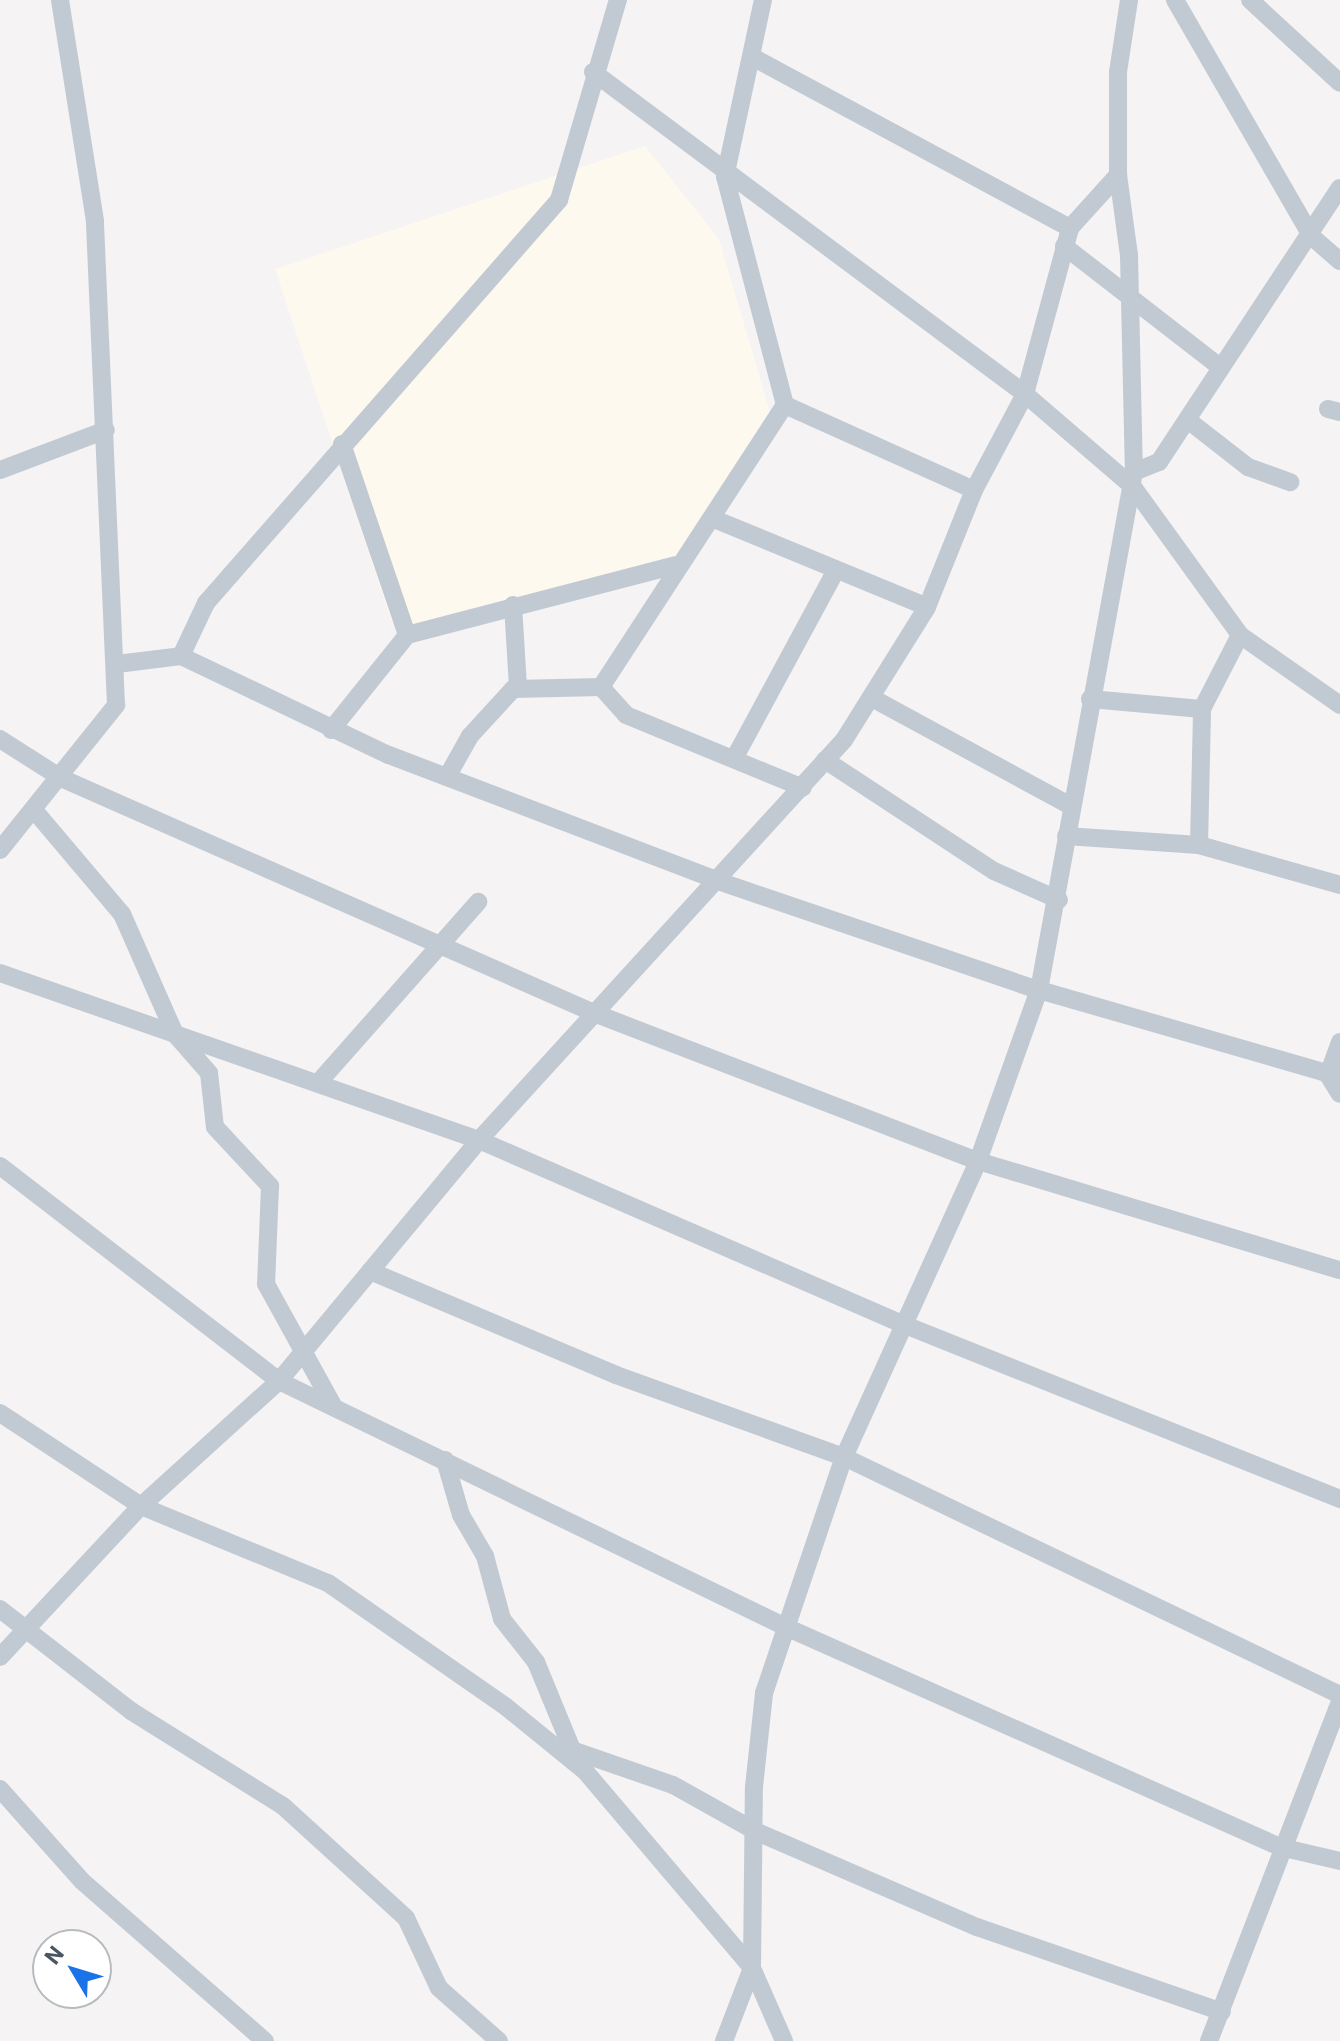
<!DOCTYPE html>
<html>
<head>
<meta charset="utf-8">
<style>
	body { margin:0 }
	#map { position:relative; width:1340px; height:2041px; overflow:hidden; background:#f5f3f3; font-family:Roboto,sans-serif }
	div>[style] { position:absolute }
	.commercial>* { inset:0; background:#fdf9ef }
	.minor>* { height:18px; margin:-9px; padding:0 9px; transform-origin:9px; border-radius:9px; background:#c1cad2 }
	span { translate:-50% -50%; white-space:nowrap; text-align:center; line-height:1.15; -webkit-text-stroke:7px #fff; paint-order:stroke }
	.north { position:absolute; left:32px; top:1929px; width:80px; height:80px; box-sizing:border-box; background:#fff; border:2px solid #b7bbc0; border-radius:50%; rotate:308deg; font-size:22px; font-weight:700; line-height:32px; text-align:center; color:#4a5661 }
	.north::after { content:''; display:block; margin:auto; width:28px; height:36px; background:#1a73e8; clip-path:polygon(50% 0,100% 100%,50% 72%,0 100%) }
</style>
</head>
<body>
<div id="map">
	<div class="commercial">
		<div style="clip-path:polygon(645px 146px,719px 239px,772px 419px,680px 564px,421px 640px,391px 620px,275px 269px)"></div>
	</div>
	<div class="minor">
		<div style="left:1175px;top:0;width:272px;rotate:60deg"></div>
		<div style="left:1311px;top:236px;width:38px;rotate:41deg"></div>
		<div style="left:1250px;top:0;width:122px;rotate:42.7deg"></div>
		<div style="left:756px;top:59px;width:357px;rotate:28.3deg"></div>
		<div style="left:593px;top:72px;width:539px;rotate:36.7deg"></div>
		<div style="left:1025px;top:394px;width:143px;rotate:40.7deg"></div>
		<div style="left:1133px;top:487px;width:183px;rotate:54.1deg"></div>
		<div style="left:1240px;top:635px;width:122px;rotate:35deg"></div>
		<div style="left:1118px;top:175px;width:81px;rotate:82.2deg"></div>
		<div style="left:1129px;top:255px;width:217px;rotate:88.7deg"></div>
		<div style="left:1064px;top:246px;width:197px;rotate:37.8deg"></div>
		<div style="left:785px;top:405px;width:207px;rotate:24.2deg"></div>
		<div style="left:1328px;top:409px;width:12px;rotate:14deg"></div>
		<div style="left:1189px;top:421px;width:75px;rotate:37.9deg"></div>
		<div style="left:1248px;top:467px;width:45px;rotate:19.7deg"></div>
		<div style="left:342px;top:444px;width:202px;rotate:71.2deg"></div>
		<div style="left:0;top:470px;width:113px;rotate:-20.7deg"></div>
		<div style="left:714px;top:519px;width:230px;rotate:22.4deg"></div>
		<div style="left:513px;top:605px;width:82px;rotate:86.5deg"></div>
		<div style="left:181px;top:656px;width:59px;rotate:-64.7deg"></div>
		<div style="left:206px;top:603px;width:536px;rotate:-48.78deg"></div>
		<div style="left:559px;top:200px;width:209px;rotate:-73.6deg"></div>
		<div style="left:117px;top:664px;width:64px;rotate:-7.1deg"></div>
		<div style="left:181px;top:656px;width:230px;rotate:25.5deg"></div>
		<div style="left:389px;top:755px;width:355px;rotate:20.9deg"></div>
		<div style="left:721px;top:882px;width:336px;rotate:18.8deg"></div>
		<div style="left:1039px;top:990px;width:313px;rotate:16.1deg"></div>
		<div style="left:601px;top:687px;width:337px;rotate:-56.9deg"></div>
		<div style="left:785px;top:405px;width:236px;rotate:-104.7deg"></div>
		<div style="left:725px;top:177px;width:181px;rotate:-77.9deg"></div>
		<div style="left:872px;top:698px;width:226px;rotate:28.5deg"></div>
		<div style="left:1090px;top:699px;width:112px;rotate:5.1deg"></div>
		<div style="left:331px;top:730px;width:122px;rotate:-51.3deg"></div>
		<div style="left:407px;top:635px;width:277px;rotate:-14.6deg"></div>
		<div style="left:0;top:739px;width:72px;rotate:32.6deg"></div>
		<div style="left:61px;top:778px;width:583px;rotate:23.79deg"></div>
		<div style="left:594px;top:1013px;width:412px;rotate:21.1deg"></div>
		<div style="left:978px;top:1161px;width:378px;rotate:16.8deg"></div>
		<div style="left:735px;top:757px;width:213px;rotate:-61.6deg"></div>
		<div style="left:825px;top:760px;width:202px;rotate:33.3deg"></div>
		<div style="left:994px;top:871px;width:71px;rotate:24deg"></div>
		<div style="left:447px;top:777px;width:47px;rotate:-60.7deg"></div>
		<div style="left:470px;top:736px;width:64px;rotate:-47.5deg"></div>
		<div style="left:513px;top:689px;width:88px;rotate:-1.3deg"></div>
		<div style="left:601px;top:687px;width:38px;rotate:48deg"></div>
		<div style="left:626px;top:715px;width:191px;rotate:22.4deg"></div>
		<div style="left:34px;top:810px;width:136px;rotate:49.8deg"></div>
		<div style="left:122px;top:914px;width:131px;rotate:66.2deg"></div>
		<div style="left:175px;top:1034px;width:52px;rotate:48.9deg"></div>
		<div style="left:209px;top:1073px;width:54px;rotate:83.7deg"></div>
		<div style="left:215px;top:1127px;width:81px;rotate:47deg"></div>
		<div style="left:270px;top:1186px;width:98px;rotate:92.3deg"></div>
		<div style="left:266px;top:1284px;width:141px;rotate:61.1deg"></div>
		<div style="left:1066px;top:836px;width:133px;rotate:3.9deg"></div>
		<div style="left:1199px;top:845px;width:147px;rotate:15.8deg"></div>
		<div style="left:1199px;top:845px;width:136px;rotate:-88.7deg"></div>
		<div style="left:1202px;top:709px;width:83px;rotate:-62.8deg"></div>
		<div style="left:0;top:850px;width:186px;rotate:-51.3deg"></div>
		<div style="left:116px;top:705px;width:484px;rotate:-92.5deg"></div>
		<div style="left:95px;top:221px;width:224px;rotate:-99deg"></div>
		<div style="left:0;top:973px;width:507px;rotate:19.22deg"></div>
		<div style="left:479px;top:1140px;width:464px;rotate:23.5deg"></div>
		<div style="left:905px;top:1325px;width:469px;rotate:21.8deg"></div>
		<div style="left:1340px;top:1042px;width:35px;rotate:110deg"></div>
		<div style="left:1328px;top:1075px;width:22px;rotate:58deg"></div>
		<div style="left:318px;top:1083px;width:242px;rotate:-48.5deg"></div>
		<div style="left:0;top:1166px;width:352px;rotate:37.6deg"></div>
		<div style="left:279px;top:1381px;width:566px;rotate:25.89deg"></div>
		<div style="left:788px;top:1628px;width:539px;rotate:23.99deg"></div>
		<div style="left:1280px;top:1847px;width:62px;rotate:13.1deg"></div>
		<div style="left:370px;top:1271px;width:267px;rotate:22.9deg"></div>
		<div style="left:616px;top:1375px;width:242px;rotate:19.8deg"></div>
		<div style="left:844px;top:1457px;width:550px;rotate:25.63deg"></div>
		<div style="left:0;top:1413px;width:169px;rotate:33.4deg"></div>
		<div style="left:141px;top:1506px;width:202px;rotate:22.4deg"></div>
		<div style="left:328px;top:1583px;width:216px;rotate:34.8deg"></div>
		<div style="left:505px;top:1706px;width:103px;rotate:39.1deg"></div>
		<div style="left:585px;top:1771px;width:258px;rotate:49.7deg"></div>
		<div style="left:752px;top:1968px;width:80px;rotate:66.3deg"></div>
		<div style="left:445px;top:1460px;width:57px;rotate:73.8deg"></div>
		<div style="left:461px;top:1515px;width:48px;rotate:59.7deg"></div>
		<div style="left:485px;top:1556px;width:65px;rotate:74.9deg"></div>
		<div style="left:502px;top:1619px;width:55px;rotate:51.7deg"></div>
		<div style="left:536px;top:1662px;width:105px;rotate:67.6deg"></div>
		<div style="left:0;top:1609px;width:166px;rotate:37.9deg"></div>
		<div style="left:131px;top:1711px;width:179px;rotate:32deg"></div>
		<div style="left:283px;top:1806px;width:166px;rotate:42.3deg"></div>
		<div style="left:406px;top:1918px;width:77px;rotate:64.8deg"></div>
		<div style="left:439px;top:1988px;width:80px;rotate:41.5deg"></div>
		<div style="left:0;top:1657px;width:207px;rotate:-47deg"></div>
		<div style="left:141px;top:1506px;width:186px;rotate:-42.2deg"></div>
		<div style="left:279px;top:1381px;width:313px;rotate:-50.3deg"></div>
		<div style="left:479px;top:1140px;width:542px;rotate:-47.62deg"></div>
		<div style="left:844px;top:740px;width:157px;rotate:-58deg"></div>
		<div style="left:927px;top:607px;width:126px;rotate:-68.1deg"></div>
		<div style="left:974px;top:490px;width:109px;rotate:-62deg"></div>
		<div style="left:1025px;top:394px;width:172px;rotate:-74.8deg"></div>
		<div style="left:1070px;top:228px;width:72px;rotate:-47.8deg"></div>
		<div style="left:1118px;top:175px;width:103px;rotate:-90deg"></div>
		<div style="left:1118px;top:72px;width:73px;rotate:-81.3deg"></div>
		<div style="left:569px;top:1749px;width:110px;rotate:19.1deg"></div>
		<div style="left:673px;top:1785px;width:96px;rotate:29.2deg"></div>
		<div style="left:757px;top:1832px;width:240px;rotate:23.4deg"></div>
		<div style="left:977px;top:1927px;width:259px;rotate:19.1deg"></div>
		<div style="left:0;top:1789px;width:123px;rotate:48.3deg"></div>
		<div style="left:82px;top:1881px;width:243px;rotate:41.2deg"></div>
		<div style="left:724px;top:2041px;width:78px;rotate:-69deg"></div>
		<div style="left:752px;top:1968px;width:181px;rotate:-89.4deg"></div>
		<div style="left:754px;top:1787px;width:95px;rotate:-83.9deg"></div>
		<div style="left:764px;top:1693px;width:249px;rotate:-71.3deg"></div>
		<div style="left:844px;top:1457px;width:325px;rotate:-65.6deg"></div>
		<div style="left:978px;top:1161px;width:182px;rotate:-70.4deg"></div>
		<div style="left:1039px;top:990px;width:527px;rotate:-79.61deg"></div>
		<div style="left:1134px;top:472px;width:27px;rotate:-22deg"></div>
		<div style="left:1159px;top:462px;width:328px;rotate:-56.6deg"></div>
		<div style="left:1209px;top:2041px;width:364px;rotate:-68.9deg"></div>
	</div>
	<div class="north">N</div>
</div>
</body>
</html>
